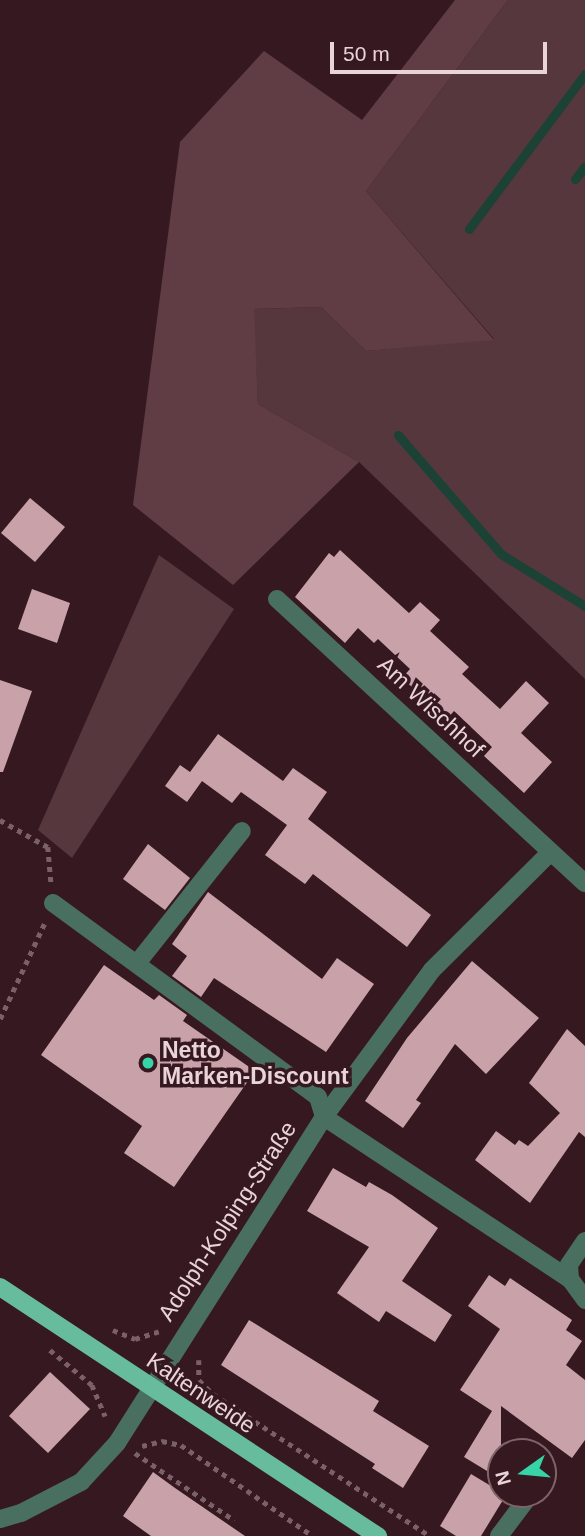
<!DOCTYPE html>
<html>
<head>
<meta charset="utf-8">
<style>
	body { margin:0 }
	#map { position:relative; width:585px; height:1536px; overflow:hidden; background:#361920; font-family:Arial,sans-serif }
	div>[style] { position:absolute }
	.green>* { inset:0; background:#56373d }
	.forest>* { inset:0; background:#603d44 }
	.stream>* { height:9px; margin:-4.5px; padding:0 4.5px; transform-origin:4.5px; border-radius:4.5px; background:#1c4235 }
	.building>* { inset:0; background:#c9a1a8 }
	.path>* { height:4.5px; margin-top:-2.25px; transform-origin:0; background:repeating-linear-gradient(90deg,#7a6166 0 5px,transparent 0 10px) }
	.minor>* { height:18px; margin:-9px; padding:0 9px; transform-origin:9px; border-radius:9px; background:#496f61 }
	.major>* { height:18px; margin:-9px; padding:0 9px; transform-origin:9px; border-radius:9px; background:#68bc9e }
	.dots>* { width:19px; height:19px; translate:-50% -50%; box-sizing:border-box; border:4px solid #361920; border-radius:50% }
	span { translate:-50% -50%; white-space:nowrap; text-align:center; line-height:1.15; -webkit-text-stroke:7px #361920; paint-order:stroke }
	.street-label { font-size:23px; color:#e9d4d7 }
	.poi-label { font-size:23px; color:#e9d4d7; font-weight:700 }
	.left { translate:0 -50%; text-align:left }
	.north { position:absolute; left:487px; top:1438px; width:70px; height:70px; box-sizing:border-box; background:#361920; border:2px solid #7e6469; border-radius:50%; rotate:255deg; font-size:19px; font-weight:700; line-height:28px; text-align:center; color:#e9d4d7 }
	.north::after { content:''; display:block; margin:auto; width:24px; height:32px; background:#36d4a7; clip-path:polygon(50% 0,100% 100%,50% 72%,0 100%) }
	.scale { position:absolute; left:330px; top:42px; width:217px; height:32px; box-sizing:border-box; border:4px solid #e9d4d7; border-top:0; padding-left:9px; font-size:21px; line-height:24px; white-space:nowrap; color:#e9d4d7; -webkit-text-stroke:5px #361920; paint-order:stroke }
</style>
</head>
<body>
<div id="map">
	<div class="green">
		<div style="clip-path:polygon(508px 0,585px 0,585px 679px,359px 462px,258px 404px,253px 309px,321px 307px,366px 351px,494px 339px,366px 191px)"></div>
		<div style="clip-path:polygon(159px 555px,234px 609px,72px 858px,38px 830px)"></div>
	</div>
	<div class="forest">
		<div style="clip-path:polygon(455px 0,508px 0,366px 191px,494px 340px,366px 351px,321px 307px,254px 309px,258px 404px,359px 462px,233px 585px,133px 505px,180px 142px,264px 51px,362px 120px)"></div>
	</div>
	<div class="stream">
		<div style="left:575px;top:179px;width:16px;rotate:-52deg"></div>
		<div style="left:469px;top:229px;width:194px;rotate:-53.2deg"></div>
		<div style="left:398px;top:435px;width:157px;rotate:49.1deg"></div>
		<div style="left:501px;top:554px;width:99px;rotate:31.8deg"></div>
	</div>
	<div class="building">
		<div style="clip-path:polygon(30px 498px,65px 527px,35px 562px,1px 533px)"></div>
		<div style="clip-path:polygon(340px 550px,409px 613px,420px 602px,440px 620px,430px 631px,469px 667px,462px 674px,500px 709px,526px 681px,549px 703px,521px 733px,552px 762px,524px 793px,484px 756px,492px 747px,454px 711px,447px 719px,402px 678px,410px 669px,378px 639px,374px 643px,358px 628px,345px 643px,295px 597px,329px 553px,334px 557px)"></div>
		<div style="clip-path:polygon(32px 589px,70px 603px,57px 643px,18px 629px)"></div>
		<div style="clip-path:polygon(0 680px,32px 691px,3px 772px,0 772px)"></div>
		<div style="clip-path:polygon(218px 734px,283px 781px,293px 768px,327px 792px,308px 819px,431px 915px,407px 947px,313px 874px,305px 884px,265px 855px,287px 825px,241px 792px,232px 803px,202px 781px,187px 802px,165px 786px,180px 765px,190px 772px)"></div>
		<div style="clip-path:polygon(148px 844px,190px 878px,165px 910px,123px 879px)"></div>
		<div style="clip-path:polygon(208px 892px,322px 979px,337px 958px,374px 984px,326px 1052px,214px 978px,201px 997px,172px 976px,187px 956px,172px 944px)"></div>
		<div style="clip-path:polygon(472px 961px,539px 1018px,486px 1074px,455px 1044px,416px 1100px,421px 1103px,403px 1128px,365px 1101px,407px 1038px)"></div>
		<div style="clip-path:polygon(104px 965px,154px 1000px,159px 995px,187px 1015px,183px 1021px,255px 1071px,174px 1187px,124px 1153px,142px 1126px,41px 1055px)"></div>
		<div style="clip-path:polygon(567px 1029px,585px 1046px,585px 1137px,579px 1132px,530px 1203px,475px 1160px,496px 1131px,515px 1145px,519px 1140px,528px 1146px,560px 1113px,529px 1083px)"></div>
		<div style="clip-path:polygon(333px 1168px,366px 1187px,369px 1182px,392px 1195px,438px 1228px,402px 1281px,452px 1315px,435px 1342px,386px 1311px,379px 1322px,337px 1293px,369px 1247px,307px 1211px)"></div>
		<div style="clip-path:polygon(489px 1275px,505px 1286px,510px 1278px,572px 1320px,566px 1330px,582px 1341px,566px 1365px,585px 1380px,585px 1440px,572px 1458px,501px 1406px,501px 1459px,492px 1474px,464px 1457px,492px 1411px,460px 1390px,500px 1329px,468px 1306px)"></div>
		<div style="clip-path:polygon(249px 1320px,379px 1401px,373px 1411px,429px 1446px,403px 1488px,372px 1468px,375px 1464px,221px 1365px)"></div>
		<div style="clip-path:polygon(50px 1372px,90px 1409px,48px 1453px,9px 1416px)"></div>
		<div style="clip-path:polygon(153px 1472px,175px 1488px,245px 1536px,151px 1536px,123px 1516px)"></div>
		<div style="clip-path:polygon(471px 1474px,506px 1495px,481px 1536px,456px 1536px,440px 1526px)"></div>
	</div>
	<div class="path">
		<div style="left:0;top:820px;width:55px;rotate:29.4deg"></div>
		<div style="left:48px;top:847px;width:35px;rotate:85deg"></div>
		<div style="left:0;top:1019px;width:105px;rotate:-65.1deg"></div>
		<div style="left:113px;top:1330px;width:24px;rotate:22deg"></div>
		<div style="left:135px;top:1339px;width:25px;rotate:-18deg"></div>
		<div style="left:50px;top:1350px;width:55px;rotate:39.8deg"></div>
		<div style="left:92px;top:1385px;width:34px;rotate:67deg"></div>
		<div style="left:199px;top:1360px;width:20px;rotate:90deg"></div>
		<div style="left:199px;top:1380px;width:20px;rotate:45deg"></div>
		<div style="left:213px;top:1394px;width:259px;rotate:33.2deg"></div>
		<div style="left:142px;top:1446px;width:21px;rotate:-14deg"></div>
		<div style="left:162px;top:1441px;width:19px;rotate:12deg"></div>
		<div style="left:181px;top:1445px;width:160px;rotate:34.6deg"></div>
		<div style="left:135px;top:1453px;width:120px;rotate:34.1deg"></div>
	</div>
	<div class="minor">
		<div style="left:277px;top:599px;width:419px;rotate:42.7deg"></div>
		<div style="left:53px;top:903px;width:328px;rotate:36.2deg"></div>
		<div style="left:318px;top:1097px;width:21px;rotate:73deg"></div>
		<div style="left:138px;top:962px;width:167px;rotate:-51.6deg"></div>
		<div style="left:324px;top:1117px;width:182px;rotate:-53.7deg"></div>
		<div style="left:432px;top:970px;width:165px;rotate:-44.8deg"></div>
		<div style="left:585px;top:1241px;width:29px;rotate:124deg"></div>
		<div style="left:569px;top:1265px;width:14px;rotate:86deg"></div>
		<div style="left:570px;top:1279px;width:26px;rotate:54deg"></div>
		<div style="left:0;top:1519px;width:22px;rotate:-16deg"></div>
		<div style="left:21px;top:1513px;width:68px;rotate:-27.3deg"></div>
		<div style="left:81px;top:1482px;width:53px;rotate:-47.3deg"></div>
		<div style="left:117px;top:1443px;width:386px;rotate:-57.6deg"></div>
		<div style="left:324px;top:1117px;width:295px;rotate:33.4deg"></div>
		<div style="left:499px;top:1536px;width:45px;rotate:-53.1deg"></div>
	</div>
	<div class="major">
		<div style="left:0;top:1287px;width:453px;rotate:33.4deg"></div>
	</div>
	<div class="dots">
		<div style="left:148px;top:1063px;background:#36d4a7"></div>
	</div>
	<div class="street-label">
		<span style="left:431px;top:707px;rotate:43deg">Am Wischhof</span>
		<span style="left:227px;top:1221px;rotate:-57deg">Adolph-Kolping-Straße</span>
		<span style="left:201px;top:1393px;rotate:34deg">Kaltenweide</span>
	</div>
	<div class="poi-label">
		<span class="left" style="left:162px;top:1063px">Netto<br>Marken-Discount</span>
	</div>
	<div class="north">N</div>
	<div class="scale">50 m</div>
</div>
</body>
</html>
